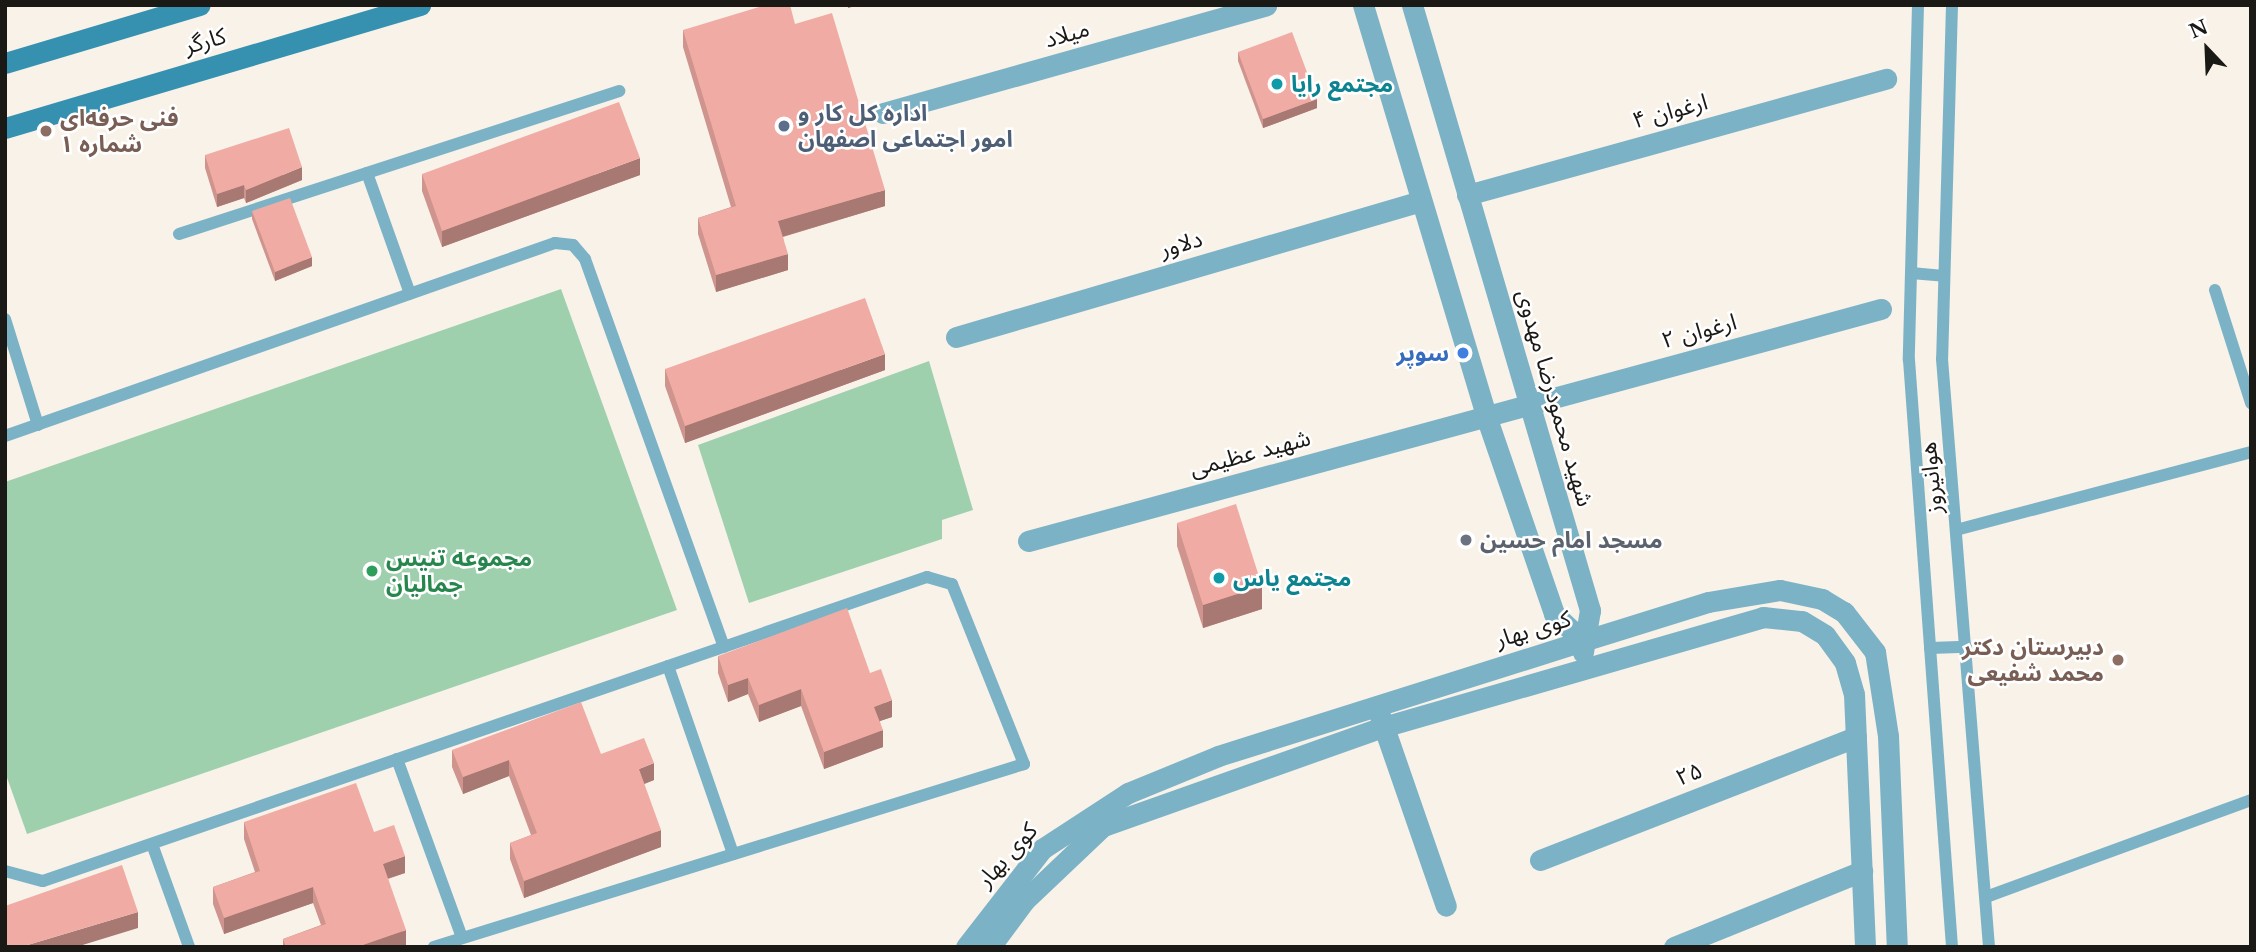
<!DOCTYPE html>
<html>
<head>
<meta charset="utf-8">
<style>
	body { margin:0 }
	#map { position:relative; width:2256px; height:952px; overflow:hidden; background:#f8f2e9; font-family:"Libre Baskerville","Noto Sans Arabic",serif }
	div>[style] { position:absolute }
	.green>* { inset:0; background:#9fd0ae }
	.service>* { height:12px; margin:-6px; padding:0 6px; transform-origin:6px; border-radius:6px; background:#7cb2c6 }
	.minor>* { height:21px; margin:-10.5px; padding:0 10.5px; transform-origin:10.5px; border-radius:10.5px; background:#7cb2c6 }
	.tertiary>* { height:21px; margin:-10.5px; padding:0 10.5px; transform-origin:10.5px; border-radius:10.5px; background:#7cb2c6 }
	.secondary>* { height:21px; margin:-10.5px; padding:0 10.5px; transform-origin:10.5px; border-radius:10.5px; background:#3691b0 }
	.wall>* { inset:0; background:#ce948d }
	.shaded-wall>* { inset:0; background:#a87873 }
	.building>* { inset:0; background:#f0aca4 }
	.dots>* { width:19px; height:19px; translate:-50% -50%; box-sizing:border-box; border:4px solid #fff; border-radius:50% }
	span { translate:-50% -50%; white-space:nowrap; text-align:center; line-height:1.15; -webkit-text-stroke:5px #fff; paint-order:stroke }
	.street-label { font-size:23px; color:#1b1916 }
	.culture-label { font-size:23px; color:#0d838f; font-weight:700 }
	.left { translate:0 -50%; text-align:left }
	.service-label { font-size:23px; color:#4e5e75; font-weight:700 }
	.education-label { font-size:23px; color:#785e54; font-weight:700 }
	.right { translate:-100% -50%; text-align:right }
	.shop-label { font-size:23px; color:#366cbe; font-weight:700 }
	.worship-label { font-size:23px; color:#5b616d; font-weight:700 }
	.leisure-label { font-size:23px; color:#27864d; font-weight:700 }
	.frame { position:absolute; inset:0; border:7px solid #1b1916; pointer-events:none }
	.north { position:absolute; left:2172px; top:14px; width:70px; height:70px; -webkit-text-stroke:5px #fff; paint-order:stroke; rotate:337deg; font-size:19px; font-weight:700; line-height:28px; text-align:center; color:#1b1916 }
	.north::after { content:''; display:block; margin:auto; width:24px; height:32px; background:#1b1916; clip-path:polygon(50% 0,100% 100%,50% 72%,0 100%) }
</style>
</head>
<body>
<div id="map">
	<div class="green">
		<div style="clip-path:polygon(561px 289px,677px 610px,27px 834px,5px 772px,5px 482px)"></div>
		<div style="clip-path:polygon(929px 361px,973px 510px,942px 520px,942px 539px,749px 603px,698px 445px)"></div>
	</div>
	<div class="service">
		<div style="left:1918px;top:5px;width:355px;rotate:91.5deg"></div>
		<div style="left:1909px;top:360px;width:589px;rotate:85.81deg"></div>
		<div style="left:1952px;top:5px;width:354px;rotate:91.6deg"></div>
		<div style="left:1942px;top:359px;width:590px;rotate:85.43deg"></div>
		<div style="left:367px;top:173px;width:128px;rotate:70.4deg"></div>
		<div style="left:179px;top:234px;width:463px;rotate:-18deg"></div>
		<div style="left:1911px;top:273px;width:33px;rotate:5deg"></div>
		<div style="left:2215px;top:290px;width:119px;rotate:72.3deg"></div>
		<div style="left:5px;top:319px;width:111px;rotate:72.7deg"></div>
		<div style="left:5px;top:436px;width:583px;rotate:-19.34deg"></div>
		<div style="left:555px;top:243px;width:18px;rotate:6deg"></div>
		<div style="left:573px;top:245px;width:18px;rotate:49deg"></div>
		<div style="left:585px;top:259px;width:412px;rotate:70.3deg"></div>
		<div style="left:1956px;top:530px;width:305px;rotate:-14.8deg"></div>
		<div style="left:1930px;top:648px;width:36px;rotate:-2deg"></div>
		<div style="left:668px;top:666px;width:199px;rotate:70.9deg"></div>
		<div style="left:397px;top:759px;width:190px;rotate:70deg"></div>
		<div style="left:152px;top:844px;width:109px;rotate:70.2deg"></div>
		<div style="left:5px;top:871px;width:39px;rotate:15deg"></div>
		<div style="left:43px;top:881px;width:935px;rotate:-18.98deg"></div>
		<div style="left:927px;top:577px;width:26px;rotate:16deg"></div>
		<div style="left:952px;top:584px;width:194px;rotate:68.2deg"></div>
		<div style="left:1024px;top:764px;width:618px;rotate:162.77deg"></div>
		<div style="left:1986px;top:897px;width:282px;rotate:-20.1deg"></div>
	</div>
	<div class="minor">
		<div style="left:883px;top:113px;width:398px;rotate:-15.7deg"></div>
		<div style="left:1467px;top:195px;width:435px;rotate:-15.5deg"></div>
		<div style="left:956px;top:337px;width:484px;rotate:-16.3deg"></div>
		<div style="left:1028px;top:541px;width:884px;rotate:-15.22deg"></div>
		<div style="left:1378px;top:710px;width:207px;rotate:70.9deg"></div>
		<div style="left:1540px;top:860px;width:339px;rotate:-21.3deg"></div>
		<div style="left:1674px;top:947px;width:203px;rotate:-22deg"></div>
	</div>
	<div class="tertiary">
		<div style="left:1363px;top:5px;width:429px;rotate:73.3deg"></div>
		<div style="left:1486px;top:416px;width:209px;rotate:71deg"></div>
		<div style="left:1554px;top:614px;width:40px;rotate:43deg"></div>
		<div style="left:1412px;top:5px;width:631px;rotate:73.61deg"></div>
		<div style="left:1590px;top:610px;width:43px;rotate:99.5deg"></div>
		<div style="left:966px;top:947px;width:124px;rotate:-52.2deg"></div>
		<div style="left:1042px;top:849px;width:103px;rotate:-33.1deg"></div>
		<div style="left:1128px;top:793px;width:97px;rotate:-22.3deg"></div>
		<div style="left:1218px;top:756px;width:383px;rotate:-17.5deg"></div>
		<div style="left:1583px;top:641px;width:131px;rotate:-17.3deg"></div>
		<div style="left:1708px;top:602px;width:73px;rotate:-9.5deg"></div>
		<div style="left:1780px;top:590px;width:43px;rotate:12.1deg"></div>
		<div style="left:1822px;top:599px;width:26px;rotate:31deg"></div>
		<div style="left:1844px;top:612px;width:51px;rotate:52.2deg"></div>
		<div style="left:1875px;top:652px;width:85px;rotate:81.2deg"></div>
		<div style="left:1888px;top:736px;width:211px;rotate:87.6deg"></div>
		<div style="left:990px;top:947px;width:57px;rotate:-53.5deg"></div>
		<div style="left:1024px;top:901px;width:109px;rotate:-43.5deg"></div>
		<div style="left:1103px;top:826px;width:297px;rotate:-19.5deg"></div>
		<div style="left:1383px;top:727px;width:396px;rotate:-16.1deg"></div>
		<div style="left:1763px;top:617px;width:39px;rotate:6deg"></div>
		<div style="left:1802px;top:621px;width:27px;rotate:31deg"></div>
		<div style="left:1825px;top:635px;width:34px;rotate:54deg"></div>
		<div style="left:1845px;top:663px;width:32px;rotate:74deg"></div>
		<div style="left:1854px;top:694px;width:253px;rotate:87.5deg"></div>
	</div>
	<div class="secondary">
		<div style="left:5px;top:63px;width:203px;rotate:-16.6deg"></div>
		<div style="left:5px;top:128px;width:433px;rotate:-16.5deg"></div>
	</div>
	<div class="wall">
		<div style="clip-path:polygon(795px 24px,885px 206px,783px 237px,788px 270px,716px 292px,698px 234px,698px 218px,731px 207px,683px 47px,683px 30px)"></div>
		<div style="clip-path:polygon(1238px 52px,1317px 108px,1263px 128px,1238px 61px)"></div>
		<div style="clip-path:polygon(205px 155px,302px 180px,246px 203px,244px 198px,217px 207px,205px 168px)"></div>
		<div style="clip-path:polygon(422px 174px,640px 175px,442px 247px,422px 191px)"></div>
		<div style="clip-path:polygon(252px 211px,312px 266px,275px 281px,252px 219px)"></div>
		<div style="clip-path:polygon(665px 369px,885px 370px,685px 443px,665px 386px)"></div>
		<div style="clip-path:polygon(1177px 523px,1262px 609px,1203px 628px,1177px 546px)"></div>
		<div style="clip-path:polygon(718px 656px,870px 673px,892px 717px,880px 721px,883px 747px,824px 769px,801px 706px,759px 722px,748px 694px,728px 702px,718px 673px)"></div>
		<div style="clip-path:polygon(452px 750px,601px 754px,654px 780px,644px 784px,661px 847px,524px 898px,510px 859px,510px 843px,531px 835px,509px 776px,463px 794px,452px 767px)"></div>
		<div style="clip-path:polygon(244px 822px,374px 832px,405px 873px,388px 879px,406px 946px,283px 947px,283px 939px,321px 925px,313px 903px,224px 934px,213px 904px,213px 887px,255px 872px,244px 839px)"></div>
	</div>
	<div class="shaded-wall">
		<div style="clip-path:polygon(848px 5px,859px 5px,848px 8px)"></div>
		<div style="clip-path:polygon(1317px 99px,1317px 108px,1263px 128px,1263px 119px)"></div>
		<div style="clip-path:polygon(640px 158px,640px 175px,442px 247px,442px 231px)"></div>
		<div style="clip-path:polygon(302px 167px,302px 180px,246px 203px,246px 190px)"></div>
		<div style="clip-path:polygon(244px 185px,244px 198px,217px 207px,217px 194px)"></div>
		<div style="clip-path:polygon(885px 190px,885px 206px,778px 238px,778px 221px)"></div>
		<div style="clip-path:polygon(788px 254px,788px 270px,716px 292px,716px 275px)"></div>
		<div style="clip-path:polygon(312px 257px,312px 266px,275px 281px,275px 272px)"></div>
		<div style="clip-path:polygon(885px 354px,885px 370px,685px 443px,685px 426px)"></div>
		<div style="clip-path:polygon(1262px 586px,1262px 609px,1203px 628px,1203px 605px)"></div>
		<div style="clip-path:polygon(748px 678px,748px 694px,728px 702px,728px 685px)"></div>
		<div style="clip-path:polygon(801px 689px,801px 706px,759px 722px,759px 705px)"></div>
		<div style="clip-path:polygon(892px 700px,892px 717px,874px 723px,874px 707px)"></div>
		<div style="clip-path:polygon(883px 730px,883px 747px,824px 769px,824px 752px)"></div>
		<div style="clip-path:polygon(509px 760px,509px 776px,463px 794px,463px 777px)"></div>
		<div style="clip-path:polygon(654px 763px,654px 780px,639px 786px,639px 769px)"></div>
		<div style="clip-path:polygon(661px 830px,661px 847px,524px 898px,524px 881px)"></div>
		<div style="clip-path:polygon(405px 856px,405px 873px,383px 880px,383px 864px)"></div>
		<div style="clip-path:polygon(313px 887px,313px 903px,224px 934px,224px 918px)"></div>
		<div style="clip-path:polygon(138px 912px,138px 928px,76px 947px,21px 947px)"></div>
		<div style="clip-path:polygon(406px 930px,406px 946px,405px 947px,357px 947px)"></div>
	</div>
	<div class="building">
		<div style="clip-path:polygon(766px 5px,790px 5px,795px 24px,832px 13px,885px 190px,778px 221px,788px 254px,716px 275px,698px 218px,736px 206px,683px 30px)"></div>
		<div style="clip-path:polygon(1292px 32px,1317px 99px,1263px 119px,1238px 52px)"></div>
		<div style="clip-path:polygon(619px 102px,640px 158px,442px 231px,422px 174px)"></div>
		<div style="clip-path:polygon(289px 128px,302px 167px,246px 190px,244px 185px,217px 194px,205px 155px)"></div>
		<div style="clip-path:polygon(290px 198px,312px 257px,275px 272px,252px 211px)"></div>
		<div style="clip-path:polygon(865px 298px,885px 354px,685px 426px,665px 369px)"></div>
		<div style="clip-path:polygon(1236px 504px,1262px 586px,1203px 605px,1177px 523px)"></div>
		<div style="clip-path:polygon(847px 608px,870px 673px,881px 669px,892px 700px,874px 707px,883px 730px,824px 752px,801px 689px,759px 705px,748px 678px,728px 685px,718px 656px)"></div>
		<div style="clip-path:polygon(581px 702px,601px 754px,644px 738px,654px 763px,639px 769px,661px 830px,524px 881px,510px 843px,537px 833px,509px 760px,463px 777px,452px 750px)"></div>
		<div style="clip-path:polygon(356px 783px,374px 832px,394px 825px,405px 856px,383px 864px,406px 930px,357px 947px,286px 947px,283px 939px,326px 924px,313px 887px,224px 918px,213px 887px,260px 871px,244px 822px)"></div>
		<div style="clip-path:polygon(122px 865px,138px 912px,21px 947px,5px 947px,5px 906px)"></div>
	</div>
	<div class="dots">
		<div style="left:1277px;top:84px;background:#0f9aa8"></div>
		<div style="left:784px;top:126px;background:#5c6f8a"></div>
		<div style="left:46px;top:131px;background:#8d6e63"></div>
		<div style="left:1463px;top:353px;background:#3f7fe0"></div>
		<div style="left:1466px;top:540px;background:#6b7280"></div>
		<div style="left:372px;top:571px;background:#2e9e5b"></div>
		<div style="left:1219px;top:578px;background:#0f9aa8"></div>
		<div style="left:2118px;top:660px;background:#8d6e63"></div>
	</div>
	<div class="street-label">
		<span style="left:1067px;top:34px;rotate:-16deg">میلاد</span>
		<span style="left:205px;top:41px;rotate:-16deg">کارگر</span>
		<span style="left:1670px;top:111px;rotate:-15deg">ارغوان ۴</span>
		<span style="left:1181px;top:244px;rotate:-16deg">دلاور</span>
		<span style="left:1699px;top:331px;rotate:-15deg">ارغوان ۲</span>
		<span style="left:1555px;top:398px;rotate:74deg">شهید محمودرضا مهدوی</span>
		<span style="left:1250px;top:453px;rotate:-15deg">شهید عظیمی</span>
		<span style="left:1931px;top:478px;rotate:-95deg">هوانیروز</span>
		<span style="left:1533px;top:629px;rotate:-17deg">کوی بهار</span>
		<span style="left:1689px;top:774px;rotate:-21deg">۲۵</span>
		<span style="left:1007px;top:855px;rotate:-48deg">کوی بهار</span>
	</div>
	<div class="culture-label">
		<span class="left" style="left:1291px;top:84px">مجتمع رایا</span>
		<span class="left" style="left:1233px;top:578px">مجتمع یاس</span>
	</div>
	<div class="service-label">
		<span class="left" style="left:798px;top:126px">اداره کل کار و<br>امور اجتماعی اصفهان</span>
	</div>
	<div class="education-label">
		<span class="left" style="left:60px;top:131px">فنی حرفه‌ای<br>شماره ۱</span>
		<span class="right" style="left:2104px;top:660px">دبیرستان دکتر<br>محمد شفیعی</span>
	</div>
	<div class="shop-label">
		<span class="right" style="left:1449px;top:353px">سوپر</span>
	</div>
	<div class="worship-label">
		<span class="left" style="left:1480px;top:540px">مسجد امام حسین</span>
	</div>
	<div class="leisure-label">
		<span class="left" style="left:386px;top:571px">مجموعه تنیس<br>جمالیان</span>
	</div>
	<div class="frame"></div>
	<div class="north">N</div>
</div>
</body>
</html>
